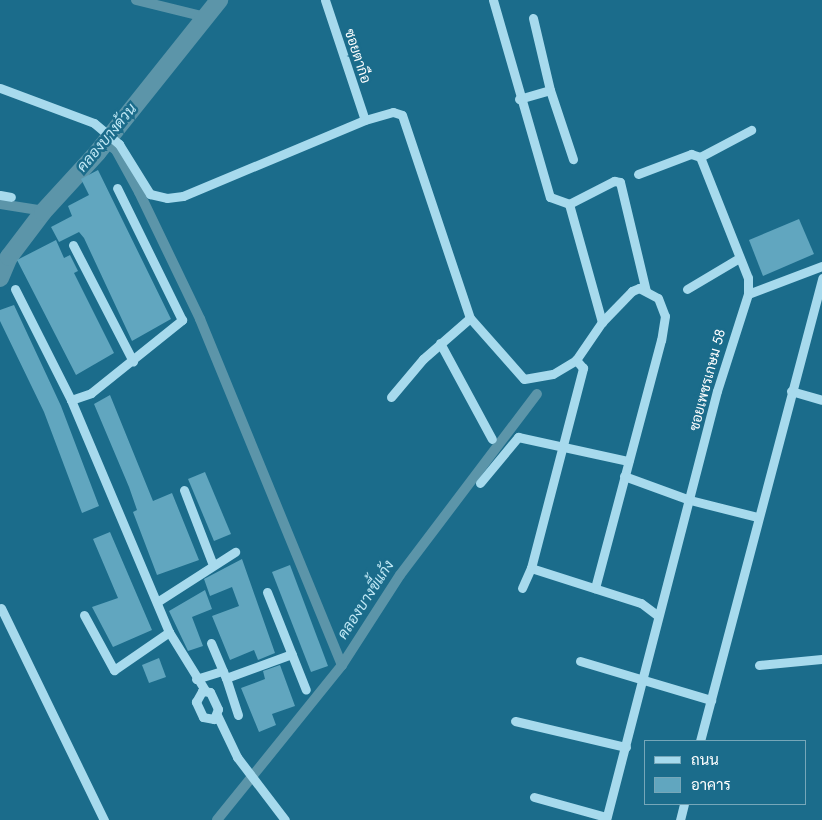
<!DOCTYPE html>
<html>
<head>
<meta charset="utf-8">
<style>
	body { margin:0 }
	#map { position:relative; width:822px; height:820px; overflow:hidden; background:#1b6c8b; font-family:Jost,Sarabun,sans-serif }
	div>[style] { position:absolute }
	.canal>* { height:10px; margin:-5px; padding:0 5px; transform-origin:5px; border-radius:5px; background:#5c95a9 }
	.river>* { height:18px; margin:-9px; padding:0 9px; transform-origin:9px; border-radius:9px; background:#5c95a9 }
	.building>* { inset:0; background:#61a6bf }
	.minor>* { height:9px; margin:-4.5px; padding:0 4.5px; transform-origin:4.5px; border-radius:4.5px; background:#a7daed }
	span { translate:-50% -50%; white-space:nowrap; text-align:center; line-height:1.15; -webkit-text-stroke:5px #1b6c8b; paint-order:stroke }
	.street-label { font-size:14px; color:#fff }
	.water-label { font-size:15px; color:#c1e9f6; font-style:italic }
	.legend { position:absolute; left:644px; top:740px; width:162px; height:65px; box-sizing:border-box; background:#1b6c8b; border:1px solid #76a7b9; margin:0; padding:6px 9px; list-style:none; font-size:15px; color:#fff }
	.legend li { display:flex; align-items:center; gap:10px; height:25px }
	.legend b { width:25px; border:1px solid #76a7b9 }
</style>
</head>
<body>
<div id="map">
	<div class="canal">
		<div style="left:136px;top:0;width:72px;rotate:13.7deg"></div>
		<div style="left:105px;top:142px;width:14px;rotate:36deg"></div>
		<div style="left:116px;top:150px;width:48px;rotate:61.3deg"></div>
		<div style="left:139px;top:192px;width:141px;rotate:64.3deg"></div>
		<div style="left:200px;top:319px;width:374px;rotate:67.7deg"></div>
		<div style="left:0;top:204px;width:45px;rotate:9deg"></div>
		<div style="left:217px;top:820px;width:199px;rotate:-51.1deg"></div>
		<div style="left:342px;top:665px;width:107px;rotate:-57.2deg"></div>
		<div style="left:400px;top:575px;width:227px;rotate:-52.9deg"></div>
	</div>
	<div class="river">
		<div style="left:0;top:278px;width:23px;rotate:-67deg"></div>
		<div style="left:9px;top:257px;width:56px;rotate:-52.9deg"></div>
		<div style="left:43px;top:212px;width:80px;rotate:-47.5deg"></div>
		<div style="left:97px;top:153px;width:196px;rotate:-51.4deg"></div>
	</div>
	<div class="building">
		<div style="clip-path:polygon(98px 170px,171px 319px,132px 341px,84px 238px,79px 232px,59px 242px,51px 227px,72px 216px,68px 206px,89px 195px,81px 179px)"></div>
		<div style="clip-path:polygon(799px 219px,814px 254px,763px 276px,749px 240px)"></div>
		<div style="clip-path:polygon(56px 240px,64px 258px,70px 255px,78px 271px,74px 273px,114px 353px,76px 375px,17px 260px)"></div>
		<div style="clip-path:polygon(14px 305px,61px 406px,99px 506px,82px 513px,44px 412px,0 321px,0 310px)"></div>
		<div style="clip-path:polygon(110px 395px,153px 501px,172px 493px,199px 560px,157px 575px,133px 512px,137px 510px,129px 487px,94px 404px)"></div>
		<div style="clip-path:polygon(205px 472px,231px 534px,214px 541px,188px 479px)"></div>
		<div style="clip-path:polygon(110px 532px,152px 630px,113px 647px,92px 607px,118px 598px,93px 539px)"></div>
		<div style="clip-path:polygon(242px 559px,275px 653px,258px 660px,254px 650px,230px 660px,212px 616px,239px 606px,232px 587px,210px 596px,204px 579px)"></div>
		<div style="clip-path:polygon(290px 565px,328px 666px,311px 672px,272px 572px)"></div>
		<div style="clip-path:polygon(205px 590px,212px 609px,192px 617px,203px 646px,188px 651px,169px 611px)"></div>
		<div style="clip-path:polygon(159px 658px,166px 677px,149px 683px,142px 665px)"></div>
		<div style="clip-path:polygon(280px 665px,295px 706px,272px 714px,276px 725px,259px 732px,241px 688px,265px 679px,263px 671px)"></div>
	</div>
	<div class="minor">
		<div style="left:325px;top:0;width:126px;rotate:71.6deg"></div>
		<div style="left:493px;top:0;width:205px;rotate:73.9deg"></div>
		<div style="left:550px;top:197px;width:20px;rotate:20deg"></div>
		<div style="left:569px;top:204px;width:51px;rotate:-27.1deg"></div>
		<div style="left:614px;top:181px;width:6px;rotate:9deg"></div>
		<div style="left:620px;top:182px;width:112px;rotate:76.6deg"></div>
		<div style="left:0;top:88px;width:100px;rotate:20.4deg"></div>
		<div style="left:94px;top:123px;width:33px;rotate:40deg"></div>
		<div style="left:119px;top:144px;width:59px;rotate:58.2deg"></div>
		<div style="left:150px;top:194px;width:17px;rotate:13deg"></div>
		<div style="left:167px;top:198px;width:16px;rotate:-7deg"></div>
		<div style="left:183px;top:196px;width:197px;rotate:-22.7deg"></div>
		<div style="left:365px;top:120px;width:29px;rotate:-16deg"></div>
		<div style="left:393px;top:112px;width:9px;rotate:18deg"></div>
		<div style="left:402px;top:115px;width:214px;rotate:71.5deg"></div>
		<div style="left:470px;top:318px;width:81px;rotate:48.5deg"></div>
		<div style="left:524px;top:379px;width:29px;rotate:-10deg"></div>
		<div style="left:553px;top:374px;width:27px;rotate:-31deg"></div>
		<div style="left:576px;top:360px;width:46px;rotate:-55.6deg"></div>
		<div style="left:602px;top:322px;width:43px;rotate:-45.9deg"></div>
		<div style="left:632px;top:291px;width:8px;rotate:-23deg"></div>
		<div style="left:639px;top:288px;width:21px;rotate:28deg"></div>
		<div style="left:658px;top:298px;width:19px;rotate:69deg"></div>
		<div style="left:665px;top:316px;width:24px;rotate:99deg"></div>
		<div style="left:661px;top:340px;width:257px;rotate:104.9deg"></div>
		<div style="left:550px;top:90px;width:73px;rotate:71.6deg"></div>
		<div style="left:519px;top:99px;width:32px;rotate:-16deg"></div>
		<div style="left:550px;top:90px;width:74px;rotate:-103.3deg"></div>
		<div style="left:700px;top:157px;width:58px;rotate:-27.9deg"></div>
		<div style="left:638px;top:174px;width:57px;rotate:-20.7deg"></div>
		<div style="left:691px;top:154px;width:9px;rotate:18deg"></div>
		<div style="left:0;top:195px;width:11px;rotate:10deg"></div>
		<div style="left:569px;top:204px;width:123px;rotate:74.4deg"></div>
		<div style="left:73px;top:245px;width:131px;rotate:62.7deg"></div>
		<div style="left:15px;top:289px;width:124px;rotate:63.2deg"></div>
		<div style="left:71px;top:400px;width:252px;rotate:67.1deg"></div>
		<div style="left:169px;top:632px;width:68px;rotate:58.2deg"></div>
		<div style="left:687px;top:289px;width:61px;rotate:-30.8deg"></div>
		<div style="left:748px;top:294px;width:79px;rotate:-20.7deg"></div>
		<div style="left:440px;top:343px;width:109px;rotate:61.6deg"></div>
		<div style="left:791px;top:391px;width:32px;rotate:16deg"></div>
		<div style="left:391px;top:397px;width:50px;rotate:-49.9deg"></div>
		<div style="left:423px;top:359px;width:62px;rotate:-41.1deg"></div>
		<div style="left:71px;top:400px;width:21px;rotate:-19deg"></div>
		<div style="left:91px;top:393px;width:117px;rotate:-38.7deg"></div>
		<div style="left:182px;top:320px;width:147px;rotate:-116.2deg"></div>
		<div style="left:624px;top:476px;width:70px;rotate:20deg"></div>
		<div style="left:690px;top:500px;width:69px;rotate:14.2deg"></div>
		<div style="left:480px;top:483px;width:60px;rotate:-50.4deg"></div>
		<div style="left:518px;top:437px;width:113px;rotate:12.3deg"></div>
		<div style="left:184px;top:490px;width:80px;rotate:68.9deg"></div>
		<div style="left:531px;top:568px;width:115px;rotate:17.7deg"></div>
		<div style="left:641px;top:603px;width:21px;rotate:37deg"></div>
		<div style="left:522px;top:588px;width:22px;rotate:-66deg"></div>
		<div style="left:531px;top:568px;width:207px;rotate:-75.4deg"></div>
		<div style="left:583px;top:368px;width:11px;rotate:-131deg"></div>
		<div style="left:267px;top:592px;width:105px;rotate:68.3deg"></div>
		<div style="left:157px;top:602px;width:93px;rotate:-32.7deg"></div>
		<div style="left:1px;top:608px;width:236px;rotate:64.1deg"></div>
		<div style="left:84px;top:615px;width:63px;rotate:61.4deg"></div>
		<div style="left:114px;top:670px;width:67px;rotate:-34.6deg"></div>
		<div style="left:211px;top:643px;width:38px;rotate:67deg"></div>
		<div style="left:580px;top:661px;width:137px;rotate:16.6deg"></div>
		<div style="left:759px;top:665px;width:63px;rotate:-5.4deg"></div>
		<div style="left:196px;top:679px;width:28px;rotate:-17deg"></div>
		<div style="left:202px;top:691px;width:8px;rotate:7deg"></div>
		<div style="left:210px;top:692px;width:19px;rotate:65deg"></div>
		<div style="left:218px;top:709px;width:11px;rotate:112deg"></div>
		<div style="left:214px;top:719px;width:11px;rotate:-170deg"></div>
		<div style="left:203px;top:717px;width:17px;rotate:-115deg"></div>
		<div style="left:196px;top:702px;width:13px;rotate:-61deg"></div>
		<div style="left:217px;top:715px;width:47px;rotate:64.5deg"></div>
		<div style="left:237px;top:757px;width:79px;rotate:52.7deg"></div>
		<div style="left:238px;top:715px;width:39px;rotate:-108deg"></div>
		<div style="left:226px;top:678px;width:70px;rotate:-20deg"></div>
		<div style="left:515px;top:721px;width:114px;rotate:13.2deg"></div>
		<div style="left:700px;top:741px;width:479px;rotate:-75.2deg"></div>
		<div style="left:534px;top:797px;width:75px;rotate:15.5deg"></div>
		<div style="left:606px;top:820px;width:443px;rotate:-75.5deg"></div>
		<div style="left:717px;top:391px;width:102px;rotate:-72.3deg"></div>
		<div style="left:748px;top:294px;width:16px;rotate:-90deg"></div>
		<div style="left:748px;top:278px;width:130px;rotate:-111.6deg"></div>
		<div style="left:680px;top:820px;width:16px;rotate:-76deg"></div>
	</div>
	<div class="street-label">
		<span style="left:358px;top:56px;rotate:72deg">ซอยตากือ</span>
		<span style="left:707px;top:380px;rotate:-75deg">ซอยเพชรเกษม 58</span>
	</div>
	<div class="water-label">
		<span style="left:107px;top:138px;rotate:-50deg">คลองบางด้วน</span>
		<span style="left:366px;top:600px;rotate:-57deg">คลองบางขี้แก้ง</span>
	</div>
	<ul class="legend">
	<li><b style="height:6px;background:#a7daed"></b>ถนน</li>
	<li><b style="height:14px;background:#61a6bf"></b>อาคาร</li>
	</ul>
</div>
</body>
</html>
